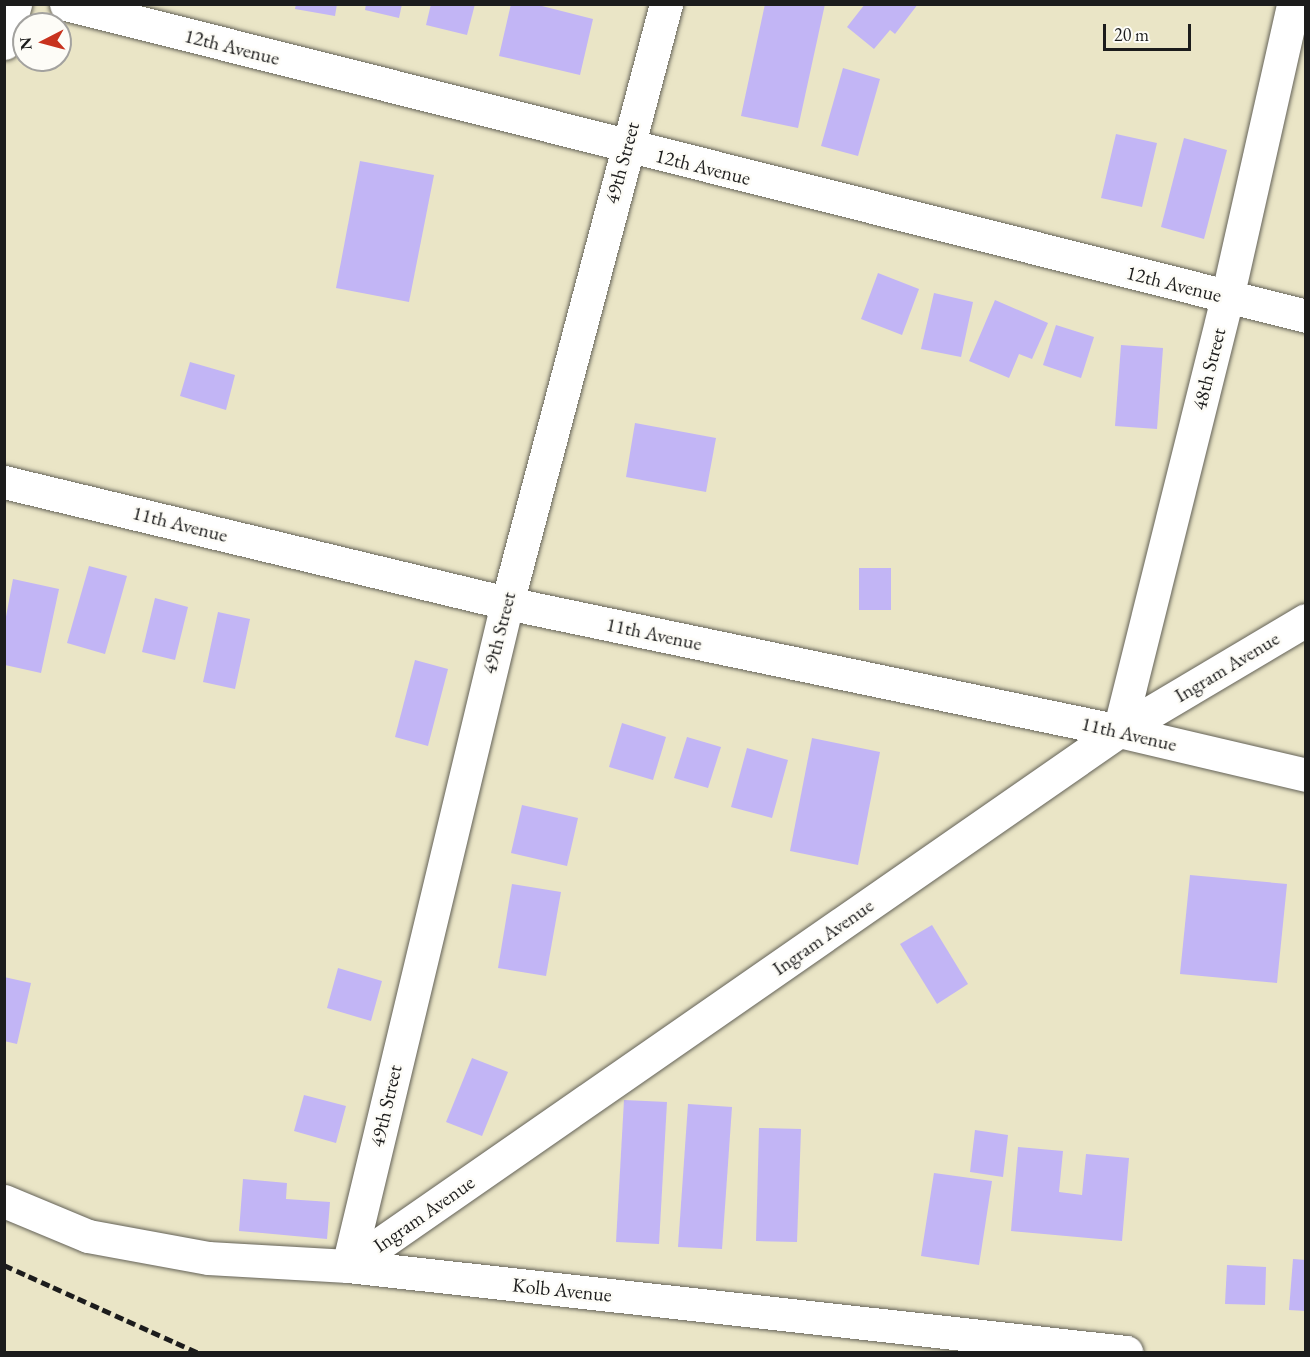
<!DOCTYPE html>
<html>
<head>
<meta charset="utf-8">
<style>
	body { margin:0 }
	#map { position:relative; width:1310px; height:1357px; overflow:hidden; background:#eae5c6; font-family:"EB Garamond",serif }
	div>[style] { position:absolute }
	.building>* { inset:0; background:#c2b5f5 }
	.roads { filter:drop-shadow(0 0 2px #646258) drop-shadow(0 0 2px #646258) }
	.minor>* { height:33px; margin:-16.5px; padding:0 16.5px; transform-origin:16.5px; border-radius:16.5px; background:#fff }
	.rail>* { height:4.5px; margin-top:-2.25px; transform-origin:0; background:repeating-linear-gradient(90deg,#1c1c1c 0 9px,transparent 0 13.5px) }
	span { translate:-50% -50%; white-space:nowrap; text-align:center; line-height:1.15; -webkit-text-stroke:5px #fdfcf7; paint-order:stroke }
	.street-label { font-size:20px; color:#1c1c1c }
	.frame { position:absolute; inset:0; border:6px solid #1c1c1c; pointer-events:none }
	.north { position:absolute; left:12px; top:12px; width:60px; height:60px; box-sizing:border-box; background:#fdfcf7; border:2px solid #a3a29f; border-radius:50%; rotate:264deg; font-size:16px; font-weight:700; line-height:24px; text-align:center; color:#1c1c1c }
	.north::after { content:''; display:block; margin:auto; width:21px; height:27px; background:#c8321e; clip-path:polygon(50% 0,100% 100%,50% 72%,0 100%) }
	.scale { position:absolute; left:1103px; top:24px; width:88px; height:27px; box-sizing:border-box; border:3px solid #1c1c1c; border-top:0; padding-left:8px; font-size:18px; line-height:21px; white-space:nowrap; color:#1c1c1c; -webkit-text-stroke:4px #fdfcf7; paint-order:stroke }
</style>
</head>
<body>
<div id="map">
	<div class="building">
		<div style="clip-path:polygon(296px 4px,337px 4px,335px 16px,295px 9px)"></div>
		<div style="clip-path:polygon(366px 4px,402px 4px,399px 18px,365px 10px)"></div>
		<div style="clip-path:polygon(431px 4px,475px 4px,467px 35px,426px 25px)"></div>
		<div style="clip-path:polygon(511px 4px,534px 4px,593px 19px,580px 75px,499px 56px)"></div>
		<div style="clip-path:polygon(765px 4px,825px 4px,798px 128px,741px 116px)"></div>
		<div style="clip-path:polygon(865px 4px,918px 4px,895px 34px,890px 30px,874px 49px,847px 27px)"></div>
		<div style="clip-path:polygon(843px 68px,880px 79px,858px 156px,821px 146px)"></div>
		<div style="clip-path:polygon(1116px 134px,1157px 143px,1142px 207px,1101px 198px)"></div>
		<div style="clip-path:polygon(1184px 138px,1227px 150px,1204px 239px,1161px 227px)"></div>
		<div style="clip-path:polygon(360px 161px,434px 175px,409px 302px,336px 288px)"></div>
		<div style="clip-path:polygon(878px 273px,919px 289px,902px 335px,861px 319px)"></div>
		<div style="clip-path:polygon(934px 293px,973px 302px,961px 357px,921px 349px)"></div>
		<div style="clip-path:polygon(995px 300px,1048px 323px,1032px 359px,1019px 354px,1009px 378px,969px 361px)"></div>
		<div style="clip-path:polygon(1056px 325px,1094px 337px,1081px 378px,1043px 365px)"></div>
		<div style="clip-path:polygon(1121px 345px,1163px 348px,1157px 429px,1115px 426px)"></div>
		<div style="clip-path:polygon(190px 362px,235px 375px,226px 410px,180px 396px)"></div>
		<div style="clip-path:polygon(635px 423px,716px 438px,706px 492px,626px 477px)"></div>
		<div style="clip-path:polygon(89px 566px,127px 576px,105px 654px,67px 643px)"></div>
		<div style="clip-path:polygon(859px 568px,891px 568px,891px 610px,859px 610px)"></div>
		<div style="clip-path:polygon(13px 579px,59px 589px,41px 673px,5px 665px,5px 622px)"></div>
		<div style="clip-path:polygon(155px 598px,188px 607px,175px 660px,142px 652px)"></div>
		<div style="clip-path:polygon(218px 612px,250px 619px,235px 689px,203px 682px)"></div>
		<div style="clip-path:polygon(415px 660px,448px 669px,428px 746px,395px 737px)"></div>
		<div style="clip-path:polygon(622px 723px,666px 737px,653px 780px,609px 767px)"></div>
		<div style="clip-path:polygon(687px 737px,721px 747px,708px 788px,674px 778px)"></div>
		<div style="clip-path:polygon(812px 738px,880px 752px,858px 865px,790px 851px)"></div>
		<div style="clip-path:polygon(747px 748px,788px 760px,772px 818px,731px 807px)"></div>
		<div style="clip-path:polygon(522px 805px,578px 818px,567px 866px,511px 853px)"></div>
		<div style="clip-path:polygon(1190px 875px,1287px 884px,1277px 983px,1180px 974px)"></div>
		<div style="clip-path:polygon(512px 884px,561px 892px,546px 976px,498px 968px)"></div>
		<div style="clip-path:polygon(932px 925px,968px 984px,937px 1004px,900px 944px)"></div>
		<div style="clip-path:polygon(338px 968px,382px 981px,371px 1021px,327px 1008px)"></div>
		<div style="clip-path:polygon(4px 977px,31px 983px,17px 1044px,4px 1041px)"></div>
		<div style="clip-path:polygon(472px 1058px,508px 1072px,482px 1136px,446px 1122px)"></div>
		<div style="clip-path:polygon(304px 1095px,346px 1106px,336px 1143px,294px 1131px)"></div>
		<div style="clip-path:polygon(624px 1100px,667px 1102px,659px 1244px,616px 1242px)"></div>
		<div style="clip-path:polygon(688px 1104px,732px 1107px,722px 1249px,678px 1247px)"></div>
		<div style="clip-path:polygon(759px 1128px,801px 1129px,797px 1242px,756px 1241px)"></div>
		<div style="clip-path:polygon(975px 1130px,1008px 1135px,1003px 1177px,970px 1172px)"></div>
		<div style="clip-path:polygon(1018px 1147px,1063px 1151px,1059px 1192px,1082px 1195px,1086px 1154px,1129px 1158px,1122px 1241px,1011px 1231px)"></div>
		<div style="clip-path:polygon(934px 1173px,992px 1181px,979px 1265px,921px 1256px)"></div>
		<div style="clip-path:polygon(243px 1179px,287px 1183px,286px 1199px,330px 1202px,327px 1239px,239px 1231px)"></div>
		<div style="clip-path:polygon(1293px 1259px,1306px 1260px,1306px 1311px,1289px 1310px)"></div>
		<div style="clip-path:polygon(1227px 1265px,1266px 1267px,1265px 1305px,1225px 1304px)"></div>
	</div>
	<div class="roads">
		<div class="minor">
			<div style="left:66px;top:4px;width:1279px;rotate:14.12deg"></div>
			<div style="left:4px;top:43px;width:41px;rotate:-74.2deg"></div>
			<div style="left:4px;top:482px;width:517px;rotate:13.53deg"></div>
			<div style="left:507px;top:603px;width:625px;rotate:11.81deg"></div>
			<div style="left:1119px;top:731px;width:192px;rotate:13.2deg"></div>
			<div style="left:1119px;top:731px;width:446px;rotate:-76deg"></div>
			<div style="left:1227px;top:298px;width:301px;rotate:-77.3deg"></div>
			<div style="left:4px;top:1201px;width:91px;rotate:22.6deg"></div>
			<div style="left:88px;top:1236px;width:122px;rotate:10.4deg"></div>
			<div style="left:208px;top:1258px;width:140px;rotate:3.3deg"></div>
			<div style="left:348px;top:1266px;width:783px;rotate:6.31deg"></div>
			<div style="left:348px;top:1266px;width:682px;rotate:-76.51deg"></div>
			<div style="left:507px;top:603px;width:620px;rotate:-75.13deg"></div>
			<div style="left:348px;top:1266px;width:938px;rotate:-34.76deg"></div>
			<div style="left:1119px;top:731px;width:217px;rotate:-30.7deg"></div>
		</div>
	</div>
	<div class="rail">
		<div style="left:4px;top:1265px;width:212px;rotate:24.3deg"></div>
	</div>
	<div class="street-label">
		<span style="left:232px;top:47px;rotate:14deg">12th Avenue</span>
		<span style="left:622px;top:163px;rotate:-75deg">49th Street</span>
		<span style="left:703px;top:167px;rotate:14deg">12th Avenue</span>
		<span style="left:1174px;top:284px;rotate:14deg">12th Avenue</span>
		<span style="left:1209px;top:369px;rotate:-76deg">48th Street</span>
		<span style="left:180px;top:524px;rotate:14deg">11th Avenue</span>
		<span style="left:499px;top:633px;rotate:-76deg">49th Street</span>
		<span style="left:654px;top:634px;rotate:12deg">11th Avenue</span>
		<span style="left:1227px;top:667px;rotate:-31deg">Ingram Avenue</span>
		<span style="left:1129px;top:734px;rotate:13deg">11th Avenue</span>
		<span style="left:823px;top:937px;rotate:-35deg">Ingram Avenue</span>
		<span style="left:386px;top:1106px;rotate:-77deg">49th Street</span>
		<span style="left:424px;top:1214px;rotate:-35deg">Ingram Avenue</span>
		<span style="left:562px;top:1290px;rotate:6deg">Kolb Avenue</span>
	</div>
	<div class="frame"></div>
	<div class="north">N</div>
	<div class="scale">20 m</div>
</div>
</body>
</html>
